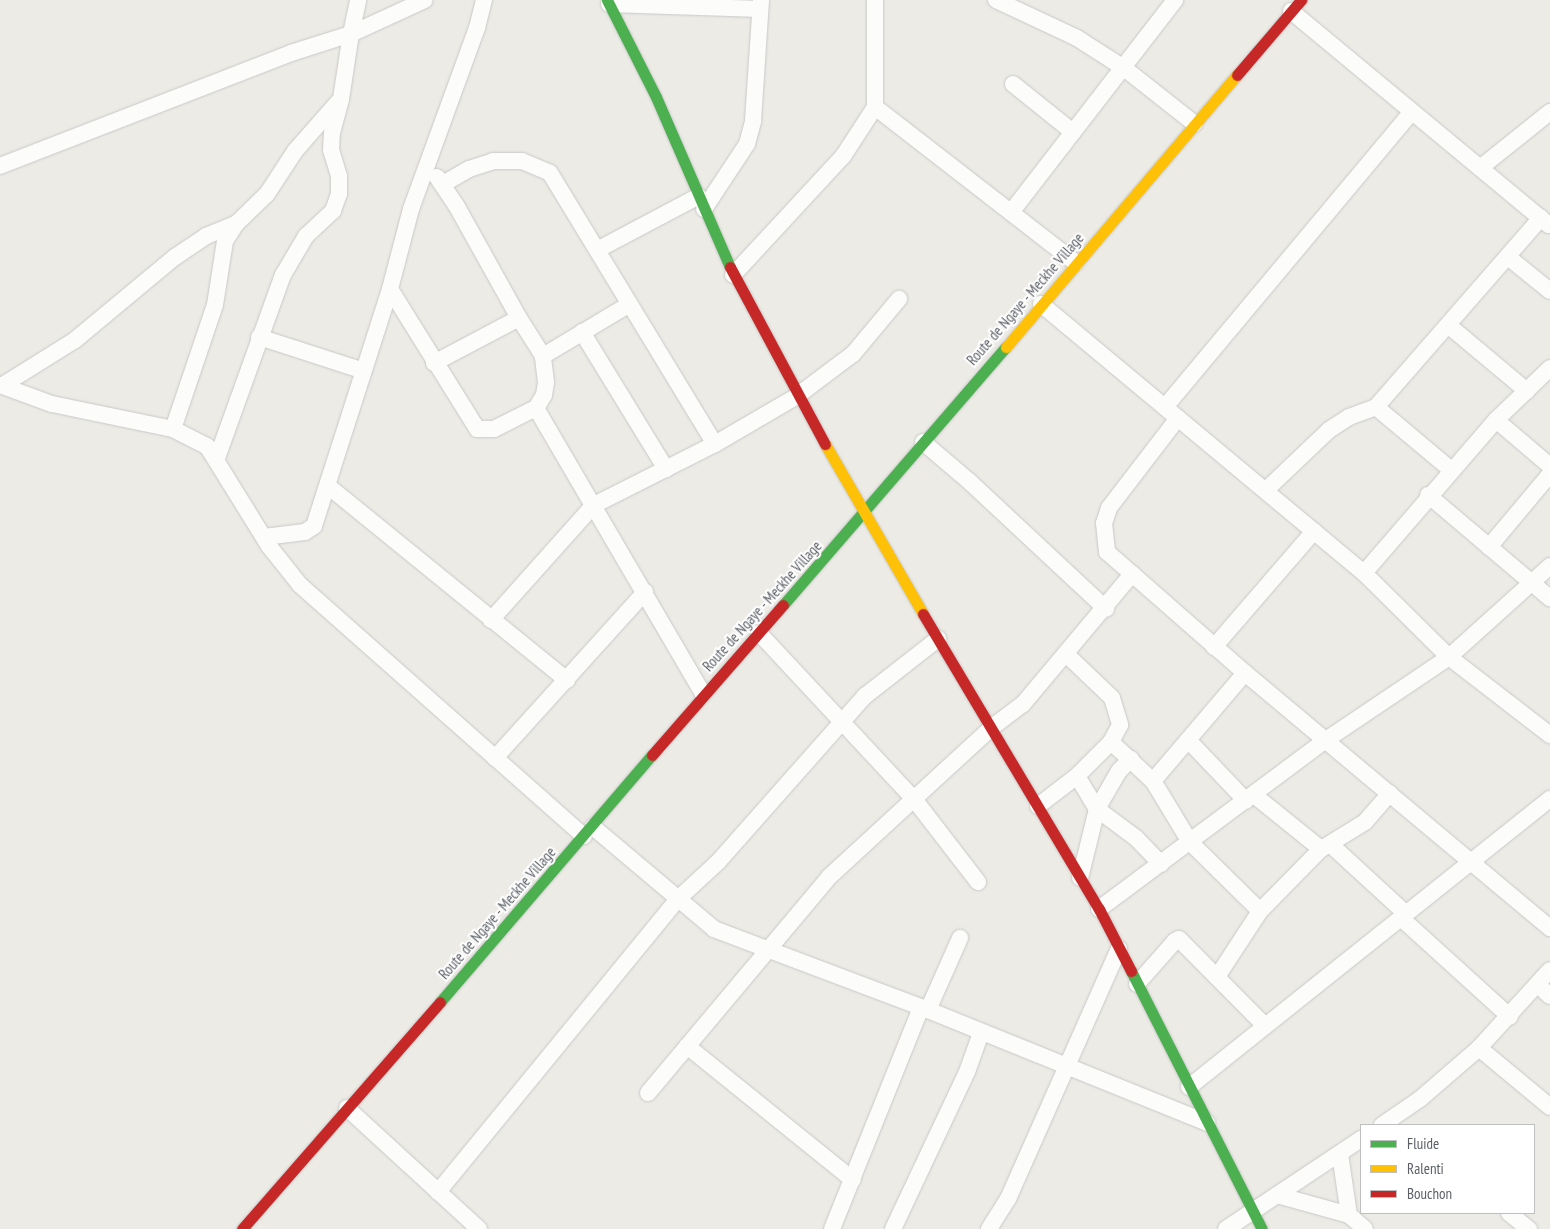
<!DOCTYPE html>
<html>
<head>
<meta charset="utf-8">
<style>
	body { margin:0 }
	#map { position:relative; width:1550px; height:1229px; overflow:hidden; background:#ecebe6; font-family:"PT Sans Narrow",sans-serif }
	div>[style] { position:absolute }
	.roads { filter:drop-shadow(0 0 1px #c8c8c7) drop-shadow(0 0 1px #c8c8c7) }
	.street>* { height:16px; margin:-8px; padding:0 8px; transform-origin:8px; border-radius:8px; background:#fcfcfb }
	.fast>* { height:11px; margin:-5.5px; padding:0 5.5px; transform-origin:5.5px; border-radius:5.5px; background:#4caf50 }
	.slow>* { height:11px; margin:-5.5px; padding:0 5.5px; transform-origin:5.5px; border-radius:5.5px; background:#ffc107 }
	.jam>* { height:11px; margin:-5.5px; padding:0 5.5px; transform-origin:5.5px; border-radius:5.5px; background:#c62828 }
	span { translate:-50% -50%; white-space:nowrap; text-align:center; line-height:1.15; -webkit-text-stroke:4px #fff; paint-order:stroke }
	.street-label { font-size:15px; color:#5b5f65 }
	.legend { position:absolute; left:1360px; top:1124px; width:175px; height:90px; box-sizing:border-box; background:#fff; border:1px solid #bdbfc1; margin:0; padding:6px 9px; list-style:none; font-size:15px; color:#5b5f65 }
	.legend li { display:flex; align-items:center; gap:10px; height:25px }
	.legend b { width:25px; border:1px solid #bdbfc1 }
</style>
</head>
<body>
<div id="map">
	<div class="roads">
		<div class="street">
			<div style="left:875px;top:0;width:107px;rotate:90deg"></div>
			<div style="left:875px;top:107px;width:254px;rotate:37.8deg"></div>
			<div style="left:996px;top:0;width:89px;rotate:25.1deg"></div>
			<div style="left:1077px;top:38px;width:56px;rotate:32.6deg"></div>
			<div style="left:1124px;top:68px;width:90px;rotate:38.3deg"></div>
			<div style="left:609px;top:4px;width:151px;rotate:1.9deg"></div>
			<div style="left:1291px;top:11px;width:335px;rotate:39.7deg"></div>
			<div style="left:1013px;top:84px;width:77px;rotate:38.7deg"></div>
			<div style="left:0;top:166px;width:312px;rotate:-21.2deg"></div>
			<div style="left:291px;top:53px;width:63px;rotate:-17.6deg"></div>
			<div style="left:351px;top:34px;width:35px;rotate:-78deg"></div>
			<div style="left:1480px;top:168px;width:90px;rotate:-38.7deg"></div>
			<div style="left:437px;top:177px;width:34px;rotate:56deg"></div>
			<div style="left:456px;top:205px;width:129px;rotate:60.9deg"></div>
			<div style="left:443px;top:184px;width:30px;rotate:-30deg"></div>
			<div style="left:469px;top:169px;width:25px;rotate:-18deg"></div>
			<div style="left:493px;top:161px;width:29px"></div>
			<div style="left:522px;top:161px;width:30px;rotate:23deg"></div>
			<div style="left:550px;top:173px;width:317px;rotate:58.7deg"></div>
			<div style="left:704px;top:209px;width:78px;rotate:-56.5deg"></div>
			<div style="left:747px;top:144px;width:24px;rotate:-75deg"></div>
			<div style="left:753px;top:121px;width:121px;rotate:-86.2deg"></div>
			<div style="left:1012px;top:211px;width:267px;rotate:-52.3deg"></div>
			<div style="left:597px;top:250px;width:115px;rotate:-27.9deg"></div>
			<div style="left:1508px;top:257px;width:54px;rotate:39deg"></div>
			<div style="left:733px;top:275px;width:163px;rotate:-47.2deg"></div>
			<div style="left:844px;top:155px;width:57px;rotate:-57.1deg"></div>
			<div style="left:390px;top:289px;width:165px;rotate:58.1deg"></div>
			<div style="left:477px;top:429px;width:17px"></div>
			<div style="left:494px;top:429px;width:47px;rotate:-26.6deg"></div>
			<div style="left:536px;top:408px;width:331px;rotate:59.7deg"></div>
			<div style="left:1041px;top:304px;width:420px;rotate:39.8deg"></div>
			<div style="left:1364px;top:573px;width:120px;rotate:44.7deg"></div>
			<div style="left:1449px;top:657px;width:128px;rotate:37.7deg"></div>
			<div style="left:1448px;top:325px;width:103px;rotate:39.9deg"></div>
			<div style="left:582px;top:332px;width:161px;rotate:58.5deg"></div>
			<div style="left:259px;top:337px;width:110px;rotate:17.9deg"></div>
			<div style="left:434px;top:363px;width:96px;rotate:-27.9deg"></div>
			<div style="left:519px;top:318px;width:45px;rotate:57.7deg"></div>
			<div style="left:0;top:385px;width:55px;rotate:20.1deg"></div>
			<div style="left:52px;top:404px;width:124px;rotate:11.7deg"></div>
			<div style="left:173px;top:429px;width:38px;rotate:27deg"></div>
			<div style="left:207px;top:446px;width:118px;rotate:58.2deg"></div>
			<div style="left:269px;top:546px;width:50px;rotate:51.5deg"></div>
			<div style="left:300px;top:585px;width:379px;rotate:41.5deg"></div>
			<div style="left:3px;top:385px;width:85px;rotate:-32deg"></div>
			<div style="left:75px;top:340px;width:130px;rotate:-39.7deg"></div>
			<div style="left:175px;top:257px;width:37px;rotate:-34deg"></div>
			<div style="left:206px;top:236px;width:32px;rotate:-22deg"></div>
			<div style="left:1165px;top:407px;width:385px;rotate:-50.1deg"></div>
			<div style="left:1376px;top:407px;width:98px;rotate:40deg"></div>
			<div style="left:536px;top:408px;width:15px;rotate:-58deg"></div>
			<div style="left:544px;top:395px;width:13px;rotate:-81deg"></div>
			<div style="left:546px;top:382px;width:26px;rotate:-97deg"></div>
			<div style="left:543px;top:356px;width:101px;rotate:-30.9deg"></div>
			<div style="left:1178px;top:418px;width:113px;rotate:127.5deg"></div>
			<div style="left:1109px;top:508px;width:16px;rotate:108deg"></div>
			<div style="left:1104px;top:523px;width:29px;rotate:84deg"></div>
			<div style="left:1107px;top:552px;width:184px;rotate:41.2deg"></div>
			<div style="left:1245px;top:673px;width:398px;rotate:39.9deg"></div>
			<div style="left:1496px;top:420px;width:71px;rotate:40.4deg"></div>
			<div style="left:173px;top:429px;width:131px;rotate:-71.3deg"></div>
			<div style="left:215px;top:305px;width:65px;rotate:-81.1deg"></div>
			<div style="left:225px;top:241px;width:20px;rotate:-57deg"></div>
			<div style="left:236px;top:224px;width:43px;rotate:-44.1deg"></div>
			<div style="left:267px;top:194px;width:51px;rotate:-56.9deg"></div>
			<div style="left:295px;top:151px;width:65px;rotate:-48.7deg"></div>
			<div style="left:923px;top:442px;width:62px;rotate:40.4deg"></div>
			<div style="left:970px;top:482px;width:186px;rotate:43deg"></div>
			<div style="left:217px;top:458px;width:195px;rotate:-70.2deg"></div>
			<div style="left:283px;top:275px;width:45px;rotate:-59.5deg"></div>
			<div style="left:306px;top:236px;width:37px;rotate:-43deg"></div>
			<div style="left:333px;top:211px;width:18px;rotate:-71deg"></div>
			<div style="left:339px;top:194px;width:18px;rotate:-90deg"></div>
			<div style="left:339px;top:176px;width:27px;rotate:-107deg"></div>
			<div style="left:331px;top:150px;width:17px;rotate:-87deg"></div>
			<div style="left:332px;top:133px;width:35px;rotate:-75deg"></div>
			<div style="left:341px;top:99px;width:66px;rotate:-81.3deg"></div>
			<div style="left:351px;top:34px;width:81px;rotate:-24.7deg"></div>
			<div style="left:328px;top:486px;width:308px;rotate:39.1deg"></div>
			<div style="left:1266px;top:490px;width:87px;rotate:-43.6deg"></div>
			<div style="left:1329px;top:430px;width:24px;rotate:-33deg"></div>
			<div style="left:1349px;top:417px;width:29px;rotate:-20deg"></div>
			<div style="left:1376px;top:407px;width:251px;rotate:-48.9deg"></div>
			<div style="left:1428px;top:495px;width:160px;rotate:40.2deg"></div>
			<div style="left:264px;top:537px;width:41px;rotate:-7deg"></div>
			<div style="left:305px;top:532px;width:11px;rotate:-34deg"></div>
			<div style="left:314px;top:526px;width:249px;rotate:-72.2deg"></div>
			<div style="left:390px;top:289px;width:83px;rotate:-75.3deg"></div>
			<div style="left:411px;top:209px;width:193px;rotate:-70deg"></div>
			<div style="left:477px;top:28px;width:29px;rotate:-76deg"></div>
			<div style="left:1489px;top:547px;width:95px;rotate:-50.1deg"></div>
			<div style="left:1364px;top:573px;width:202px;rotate:-49.2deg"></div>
			<div style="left:1496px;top:420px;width:75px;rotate:-43.9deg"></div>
			<div style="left:491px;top:620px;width:154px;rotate:-48.2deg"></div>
			<div style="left:594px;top:505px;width:136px;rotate:-26.8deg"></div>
			<div style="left:715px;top:444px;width:95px;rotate:-30.3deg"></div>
			<div style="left:797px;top:396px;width:70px;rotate:-36.9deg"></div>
			<div style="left:853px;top:354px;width:72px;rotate:-50.1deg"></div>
			<div style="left:759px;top:633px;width:227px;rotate:47deg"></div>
			<div style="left:914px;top:799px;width:105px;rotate:52.4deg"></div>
			<div style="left:1214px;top:647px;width:153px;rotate:-49.2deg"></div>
			<div style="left:1067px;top:655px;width:62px;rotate:43.7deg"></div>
			<div style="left:1112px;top:698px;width:28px;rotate:73deg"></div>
			<div style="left:1120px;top:725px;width:19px;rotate:118deg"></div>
			<div style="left:1111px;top:742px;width:48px;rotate:135deg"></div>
			<div style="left:1077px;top:776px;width:39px;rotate:59deg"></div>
			<div style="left:1097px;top:809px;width:71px;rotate:103.8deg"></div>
			<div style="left:1188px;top:740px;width:84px;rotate:46.4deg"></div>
			<div style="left:1111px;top:742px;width:57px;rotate:42.9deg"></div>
			<div style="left:495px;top:758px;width:224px;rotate:-47.9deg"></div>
			<div style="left:1131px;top:759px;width:17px;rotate:135deg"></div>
			<div style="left:1119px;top:771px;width:44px;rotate:120.1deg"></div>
			<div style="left:1097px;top:809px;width:49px;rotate:36.6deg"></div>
			<div style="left:1136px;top:838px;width:36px;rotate:46deg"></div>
			<div style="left:1254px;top:795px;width:86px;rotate:38.9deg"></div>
			<div style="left:1321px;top:849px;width:87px;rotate:134.5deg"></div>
			<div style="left:1038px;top:806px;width:49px;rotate:-37.6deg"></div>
			<div style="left:593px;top:827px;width:158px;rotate:40.1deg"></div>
			<div style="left:714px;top:929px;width:229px;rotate:20.7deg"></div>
			<div style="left:928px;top:1010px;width:301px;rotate:22deg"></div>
			<div style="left:1330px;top:844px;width:103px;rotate:42.6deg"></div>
			<div style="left:1323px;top:848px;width:49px;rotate:-31.8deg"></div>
			<div style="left:1365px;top:822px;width:38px;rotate:-49deg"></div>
			<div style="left:1099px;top:909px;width:283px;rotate:-36.7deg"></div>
			<div style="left:1326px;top:740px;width:148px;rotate:-34deg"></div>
			<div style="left:1449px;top:657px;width:136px;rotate:-42deg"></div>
			<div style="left:1401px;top:918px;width:147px;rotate:42.2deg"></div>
			<div style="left:1217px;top:977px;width:79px;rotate:-56.9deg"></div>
			<div style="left:1260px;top:911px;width:98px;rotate:-135.4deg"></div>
			<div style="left:1190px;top:842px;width:71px;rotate:-121.2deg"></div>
			<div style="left:1153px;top:781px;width:142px;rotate:-49.6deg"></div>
			<div style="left:1137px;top:984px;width:57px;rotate:-48.5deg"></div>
			<div style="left:1175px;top:941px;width:4px;rotate:-27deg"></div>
			<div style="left:1179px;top:939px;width:122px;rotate:45.3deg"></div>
			<div style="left:1538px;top:985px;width:16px;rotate:43deg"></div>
			<div style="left:928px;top:1010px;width:79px;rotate:-66deg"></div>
			<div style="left:687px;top:1046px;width:213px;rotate:38.9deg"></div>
			<div style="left:1479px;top:1048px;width:92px;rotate:39.7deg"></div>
			<div style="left:1189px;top:1087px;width:462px;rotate:-38.6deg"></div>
			<div style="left:648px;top:1093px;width:282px;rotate:-50deg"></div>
			<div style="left:829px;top:877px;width:220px;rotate:-42.6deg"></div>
			<div style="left:991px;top:728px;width:40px;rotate:-37deg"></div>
			<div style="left:1023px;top:704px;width:170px;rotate:-50deg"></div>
			<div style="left:347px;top:1108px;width:179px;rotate:42.5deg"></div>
			<div style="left:1382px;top:1125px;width:46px;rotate:-34.4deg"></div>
			<div style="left:1420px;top:1099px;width:78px;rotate:-40.8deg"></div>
			<div style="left:1479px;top:1048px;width:105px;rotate:-47.7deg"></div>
			<div style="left:1340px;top:1154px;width:62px;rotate:81.6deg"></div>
			<div style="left:438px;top:1192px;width:379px;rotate:-50.7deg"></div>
			<div style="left:678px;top:899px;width:54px;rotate:-42.8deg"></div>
			<div style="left:718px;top:862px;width:222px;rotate:-48.5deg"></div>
			<div style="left:865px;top:696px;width:93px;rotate:-38deg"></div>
			<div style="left:1277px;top:1195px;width:75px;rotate:15.5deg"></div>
			<div style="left:1349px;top:1215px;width:21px;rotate:41deg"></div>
			<div style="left:1509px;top:1213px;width:26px;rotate:39deg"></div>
			<div style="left:832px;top:1229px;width:238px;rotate:-68.1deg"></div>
			<div style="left:893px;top:1229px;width:174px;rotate:-64.8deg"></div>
			<div style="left:967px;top:1072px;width:41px;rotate:-70.3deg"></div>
			<div style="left:989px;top:1229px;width:36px;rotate:-58deg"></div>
			<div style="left:1008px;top:1199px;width:274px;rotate:-66.1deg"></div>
			<div style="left:1226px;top:1229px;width:162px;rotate:-33.7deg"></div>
		</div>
		<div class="fast">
			<div style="left:607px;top:0;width:109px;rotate:63.2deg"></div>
			<div style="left:656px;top:97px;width:185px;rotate:66.5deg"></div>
			<div style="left:783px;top:605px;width:341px;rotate:-49.2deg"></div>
			<div style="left:1131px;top:971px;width:289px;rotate:63.1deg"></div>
			<div style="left:440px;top:1002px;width:326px;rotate:-49.4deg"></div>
		</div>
		<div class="slow">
			<div style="left:1006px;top:347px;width:357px;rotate:-49.7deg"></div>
			<div style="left:825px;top:444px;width:196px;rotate:60deg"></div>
		</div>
		<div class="jam">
			<div style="left:1237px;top:75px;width:99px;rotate:-49.5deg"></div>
			<div style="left:730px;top:267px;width:201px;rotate:61.8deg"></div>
			<div style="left:923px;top:614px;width:344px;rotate:59.2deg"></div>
			<div style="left:1099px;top:909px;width:70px;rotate:62.7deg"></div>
			<div style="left:652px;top:755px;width:199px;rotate:-48.9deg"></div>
			<div style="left:242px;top:1229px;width:301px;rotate:-48.9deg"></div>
		</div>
	</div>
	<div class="street-label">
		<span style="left:1025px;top:299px;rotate:-49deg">Route de Ngaye - Meckhe Village</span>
		<span style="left:762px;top:606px;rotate:-48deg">Route de Ngaye - Meckhe Village</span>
		<span style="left:497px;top:913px;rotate:-49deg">Route de Ngaye - Meckhe Village</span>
	</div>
	<ul class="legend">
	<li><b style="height:6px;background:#4caf50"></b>Fluide</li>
	<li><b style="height:6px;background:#ffc107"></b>Ralenti</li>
	<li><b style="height:6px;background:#c62828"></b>Bouchon</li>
	</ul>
</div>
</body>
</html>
